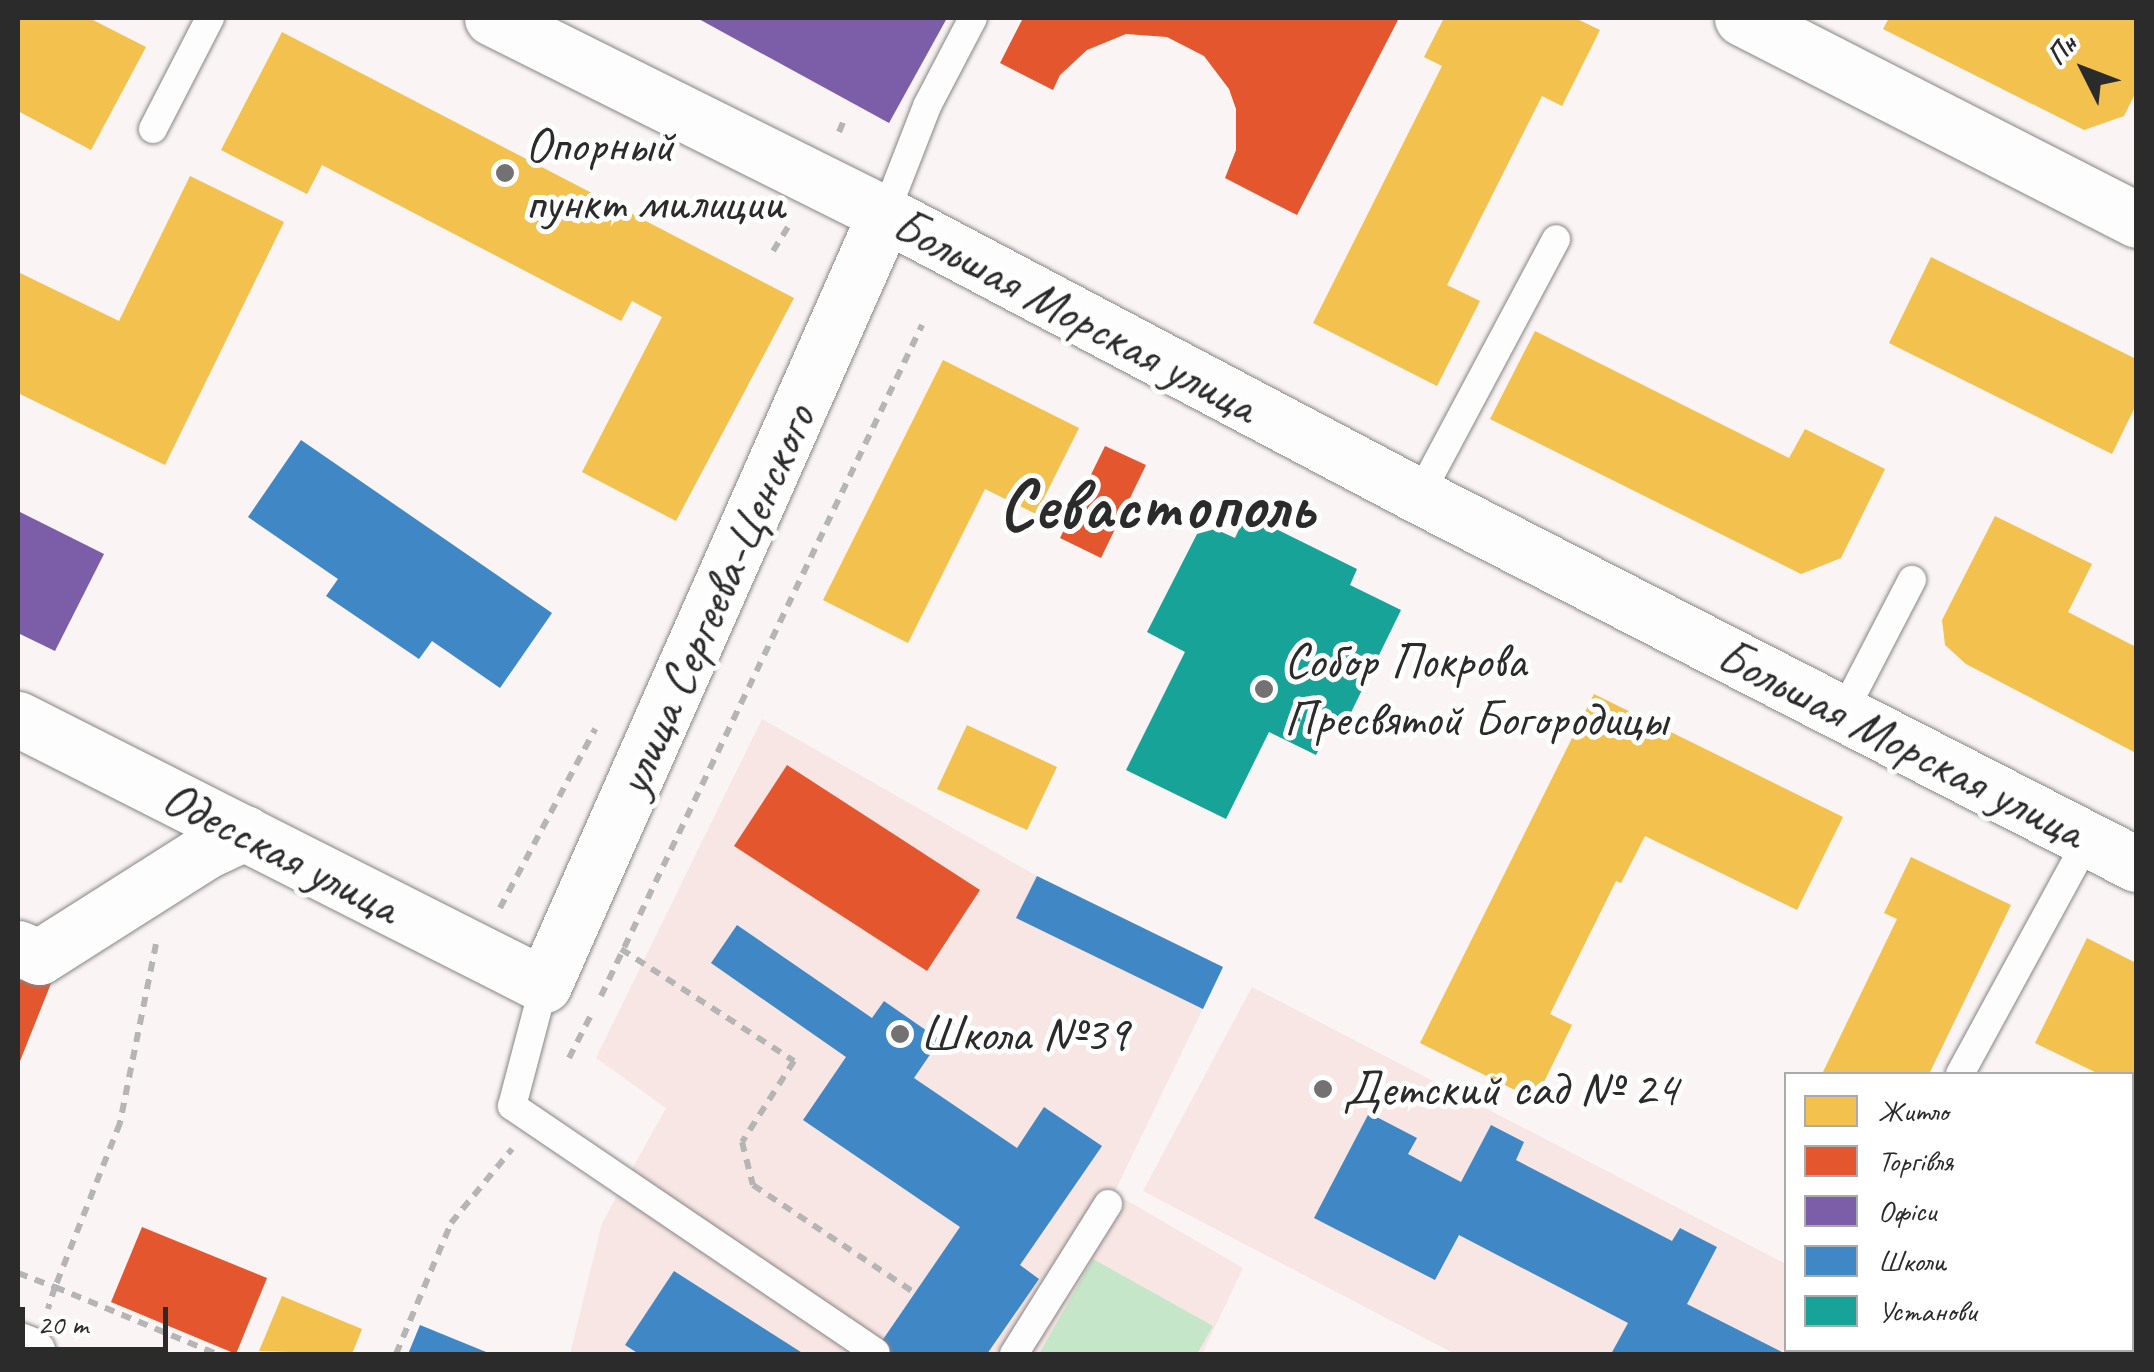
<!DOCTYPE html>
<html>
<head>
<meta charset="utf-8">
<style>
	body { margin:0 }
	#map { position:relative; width:2154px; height:1372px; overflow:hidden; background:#faf4f4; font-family:Caveat,sans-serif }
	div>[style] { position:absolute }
	.built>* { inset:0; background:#f7e6e4 }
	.green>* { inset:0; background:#c6e6c9 }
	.homes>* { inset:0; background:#f2c14e }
	.shops>* { inset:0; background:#e4572e }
	.offices>* { inset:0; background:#7b5ea7 }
	.schools>* { inset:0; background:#3f88c5 }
	.public>* { inset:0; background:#17a398 }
	.path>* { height:6px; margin-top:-3px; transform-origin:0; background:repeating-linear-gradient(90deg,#b6b5b5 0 10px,transparent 0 18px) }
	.roads { filter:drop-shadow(0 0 2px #888585) drop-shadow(0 0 2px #888585) }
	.lane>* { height:28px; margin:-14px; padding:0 14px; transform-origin:14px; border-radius:14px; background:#fefdfd }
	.street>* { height:55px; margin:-27.5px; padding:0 27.5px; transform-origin:27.5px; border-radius:27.5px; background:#fefdfd }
	.secondary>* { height:55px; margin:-27.5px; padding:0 27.5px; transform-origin:27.5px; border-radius:27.5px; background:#fefdfd }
	.dots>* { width:28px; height:28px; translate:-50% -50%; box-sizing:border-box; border:5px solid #fff; border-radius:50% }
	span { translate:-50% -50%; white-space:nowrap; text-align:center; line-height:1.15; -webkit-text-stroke:10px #fff; paint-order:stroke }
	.poi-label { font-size:50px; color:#2b2b2b }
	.left { translate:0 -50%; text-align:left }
	.street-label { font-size:50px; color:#2b2b2b }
	.town-label { font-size:70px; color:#2b2b2b; font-weight:700 }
	.frame { position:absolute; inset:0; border:20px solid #2b2b2b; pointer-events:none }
	.legend { position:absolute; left:1784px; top:1072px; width:350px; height:280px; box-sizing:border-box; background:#fff; border:2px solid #aaa; margin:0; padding:12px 18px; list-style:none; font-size:30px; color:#2b2b2b }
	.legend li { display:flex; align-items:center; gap:20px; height:50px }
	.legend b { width:50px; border:2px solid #aaa }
	.north { position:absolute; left:2034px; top:20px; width:100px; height:100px; -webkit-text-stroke:8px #fff; paint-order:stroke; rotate:312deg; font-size:28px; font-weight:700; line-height:40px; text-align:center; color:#2b2b2b }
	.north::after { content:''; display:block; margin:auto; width:35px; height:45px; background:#2b2b2b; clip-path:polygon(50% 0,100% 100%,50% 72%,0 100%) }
	.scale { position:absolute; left:20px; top:1307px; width:148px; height:45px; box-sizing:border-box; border:5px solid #2b2b2b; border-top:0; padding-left:12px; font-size:30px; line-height:35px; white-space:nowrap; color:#2b2b2b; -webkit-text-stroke:8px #fff; paint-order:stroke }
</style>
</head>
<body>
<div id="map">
	<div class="built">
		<div style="clip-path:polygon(762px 719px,1037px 876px,1223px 967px,1114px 1193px,1243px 1268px,1202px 1354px,570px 1354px,602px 1223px,666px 1108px,596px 1058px)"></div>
		<div style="clip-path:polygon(1252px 987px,1786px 1264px,1786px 1350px,1849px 1350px,1847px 1354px,1455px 1354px,1143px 1191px)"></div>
	</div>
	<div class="green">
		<div style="clip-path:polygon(1093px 1259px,1213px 1326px,1197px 1354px,1039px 1354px)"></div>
	</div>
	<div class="homes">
		<div style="clip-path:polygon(18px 18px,89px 18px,146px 47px,91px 150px,18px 111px)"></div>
		<div style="clip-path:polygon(1444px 18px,1575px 18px,1600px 30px,1562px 106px,1542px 96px,1447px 285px,1480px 301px,1437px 386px,1313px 323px,1442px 66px,1424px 57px)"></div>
		<div style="clip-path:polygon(1889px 18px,2136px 18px,2136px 92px,2124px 116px,2084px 130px,1883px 29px)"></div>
		<div style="clip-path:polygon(282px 32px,794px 298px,676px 521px,582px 472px,662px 317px,632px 301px,621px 321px,322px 165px,307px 194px,221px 150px)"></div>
		<div style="clip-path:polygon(190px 176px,284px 222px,165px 465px,18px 393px,18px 272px,119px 321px)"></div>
		<div style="clip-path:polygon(1931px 257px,2136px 359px,2136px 405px,2112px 454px,1889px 343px)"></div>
		<div style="clip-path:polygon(1535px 331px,1789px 458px,1805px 429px,1885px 469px,1841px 558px,1801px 574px,1490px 419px)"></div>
		<div style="clip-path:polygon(943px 360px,1079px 428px,1036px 514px,985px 489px,908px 643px,823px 600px)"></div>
		<div style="clip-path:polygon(1995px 516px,2092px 564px,2068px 612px,2136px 647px,2136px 753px,1966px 664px,1945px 645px,1942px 620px)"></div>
		<div style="clip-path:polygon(1594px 694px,1843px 817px,1797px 910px,1645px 836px,1621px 883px,1616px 881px,1550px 1014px,1572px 1025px,1535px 1100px,1420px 1043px)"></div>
		<div style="clip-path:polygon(967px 725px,1057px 767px,1027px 830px,937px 789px)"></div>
		<div style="clip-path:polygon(1911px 857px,2011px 905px,1929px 1074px,1822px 1074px,1897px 919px,1884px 913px)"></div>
		<div style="clip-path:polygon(2087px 938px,2136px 963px,2136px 1093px,2132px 1091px,2132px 1074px,2099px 1074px,2035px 1043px)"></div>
		<div style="clip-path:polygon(282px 1296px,362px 1329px,352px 1354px,259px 1351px)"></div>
		<div style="clip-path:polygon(1865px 1350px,1916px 1350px,1913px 1354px,1863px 1354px)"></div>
	</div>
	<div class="shops">
		<div style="clip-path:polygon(1023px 18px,1399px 18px,1297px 215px,1225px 178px,1236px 150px,1236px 109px,1229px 89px,1204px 56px,1167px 37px,1126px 34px,1087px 50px,1060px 75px,1053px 90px,1000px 63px)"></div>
		<div style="clip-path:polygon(1105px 446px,1146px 465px,1101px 558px,1060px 538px)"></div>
		<div style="clip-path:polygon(787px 765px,980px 890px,927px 971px,734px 846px)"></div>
		<div style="clip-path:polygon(18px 967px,52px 981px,18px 1066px)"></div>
		<div style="clip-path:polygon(142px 1227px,267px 1278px,236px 1354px,111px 1302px)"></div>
	</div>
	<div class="offices">
		<div style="clip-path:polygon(697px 18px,947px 18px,889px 123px)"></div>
		<div style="clip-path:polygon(18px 511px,104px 554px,55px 651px,18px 633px)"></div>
	</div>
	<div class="schools">
		<div style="clip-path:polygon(301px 440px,552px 613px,500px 688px,432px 641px,419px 659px,326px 596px,338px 579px,248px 517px)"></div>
		<div style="clip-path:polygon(1037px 876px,1223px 967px,1203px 1009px,1016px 918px)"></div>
		<div style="clip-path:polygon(737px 925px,872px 1018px,884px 1001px,940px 1040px,914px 1078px,1017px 1148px,1044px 1107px,1102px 1146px,1020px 1265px,1039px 1279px,987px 1354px,873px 1354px,960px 1227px,803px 1120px,846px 1057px,711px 963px)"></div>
		<div style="clip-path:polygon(1369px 1113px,1417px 1138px,1408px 1154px,1461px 1182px,1491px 1125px,1524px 1142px,1516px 1160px,1672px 1241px,1680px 1228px,1717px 1247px,1687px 1304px,1786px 1354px,1611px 1354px,1628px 1323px,1459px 1235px,1435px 1280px,1314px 1218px)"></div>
		<div style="clip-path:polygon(674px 1271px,804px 1354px,639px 1354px,625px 1345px)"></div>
		<div style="clip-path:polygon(420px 1325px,491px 1354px,408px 1354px)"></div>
	</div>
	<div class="public">
		<div style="clip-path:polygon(1246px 514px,1357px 569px,1350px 585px,1401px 610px,1341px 733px,1330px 727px,1316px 755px,1269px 732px,1226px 819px,1126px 770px,1185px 652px,1147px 632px,1197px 534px,1215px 529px,1235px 538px)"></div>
	</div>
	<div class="path">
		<div style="left:839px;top:132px;width:15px;rotate:-67deg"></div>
		<div style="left:773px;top:251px;width:34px;rotate:-58deg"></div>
		<div style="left:500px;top:908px;width:203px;rotate:-62deg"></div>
		<div style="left:156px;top:944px;width:183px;rotate:101.4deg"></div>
		<div style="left:120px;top:1123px;width:176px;rotate:111.6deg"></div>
		<div style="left:55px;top:1287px;width:175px;rotate:22.5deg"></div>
		<div style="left:621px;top:949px;width:206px;rotate:32.9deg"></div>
		<div style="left:794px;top:1061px;width:96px;rotate:122.7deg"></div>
		<div style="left:742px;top:1142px;width:44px;rotate:75.7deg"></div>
		<div style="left:753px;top:1185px;width:195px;rotate:33.7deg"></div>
		<div style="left:601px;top:996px;width:744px;rotate:-64.43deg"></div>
		<div style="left:569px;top:1058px;width:53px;rotate:-62.9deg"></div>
		<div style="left:18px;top:1273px;width:40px;rotate:21deg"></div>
		<div style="left:55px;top:1287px;width:23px;rotate:108deg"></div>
		<div style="left:396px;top:1354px;width:142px;rotate:-67.2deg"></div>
		<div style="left:451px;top:1223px;width:96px;rotate:-50.5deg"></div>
	</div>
	<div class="roads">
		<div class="lane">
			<div style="left:153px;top:129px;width:125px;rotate:-62.8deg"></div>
			<div style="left:885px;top:214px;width:116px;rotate:-68.7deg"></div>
			<div style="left:927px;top:106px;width:99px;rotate:-62.4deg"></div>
			<div style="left:1419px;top:496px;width:291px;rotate:-61.9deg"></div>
			<div style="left:1843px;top:713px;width:150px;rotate:-62.6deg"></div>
			<div style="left:544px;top:985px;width:125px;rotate:104.8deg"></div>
			<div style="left:512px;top:1106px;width:439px;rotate:34.1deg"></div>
			<div style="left:1960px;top:1074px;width:268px;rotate:-61.4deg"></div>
			<div style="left:1014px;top:1354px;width:177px;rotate:-57.9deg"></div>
		</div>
		<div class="street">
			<div style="left:1742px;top:18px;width:443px;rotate:27.1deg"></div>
			<div style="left:18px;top:719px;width:589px;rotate:26.83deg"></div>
			<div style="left:544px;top:985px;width:843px;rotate:-66.14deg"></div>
			<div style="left:18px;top:948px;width:23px;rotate:23deg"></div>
			<div style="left:39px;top:957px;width:198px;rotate:-32.4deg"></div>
			<div style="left:206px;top:851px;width:43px;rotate:-24.8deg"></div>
			<div style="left:18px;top:1350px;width:11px;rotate:22deg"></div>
		</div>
		<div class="secondary">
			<div style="left:492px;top:18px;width:439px;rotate:26.5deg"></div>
			<div style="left:885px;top:214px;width:604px;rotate:27.84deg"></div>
			<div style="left:1419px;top:496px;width:806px;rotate:27.17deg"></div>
		</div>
	</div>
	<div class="dots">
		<div style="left:505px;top:173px;background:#737171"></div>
		<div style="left:1264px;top:689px;background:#737171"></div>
		<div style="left:900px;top:1034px;background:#737171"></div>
		<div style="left:1323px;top:1089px;background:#737171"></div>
	</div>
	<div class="poi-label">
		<span class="left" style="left:525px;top:173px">Опорный<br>пункт милиции</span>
		<span class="left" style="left:1284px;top:689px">Собор Покрова<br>Пресвятой Богородицы</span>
		<span class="left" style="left:920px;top:1034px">Школа №39</span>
		<span class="left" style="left:1343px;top:1089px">Детский сад № 24</span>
	</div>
	<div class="street-label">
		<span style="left:1075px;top:315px;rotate:28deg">Большая Морская улица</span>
		<span style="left:715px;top:600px;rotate:-66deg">улица Сергеева-Ценского</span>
		<span style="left:1901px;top:743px;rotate:27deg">Большая Морская улица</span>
		<span style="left:281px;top:852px;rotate:27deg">Одесская улица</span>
	</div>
	<div class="town-label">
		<span style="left:1156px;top:505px">Севастополь</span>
	</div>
	<div class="frame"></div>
	<ul class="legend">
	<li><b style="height:28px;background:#f2c14e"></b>Житло</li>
	<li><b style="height:28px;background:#e4572e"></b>Торгівля</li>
	<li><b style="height:28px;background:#7b5ea7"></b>Офіси</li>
	<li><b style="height:28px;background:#3f88c5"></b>Школи</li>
	<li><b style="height:28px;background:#17a398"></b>Установи</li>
	</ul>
	<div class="north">Пн</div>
	<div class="scale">20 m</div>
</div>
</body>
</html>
